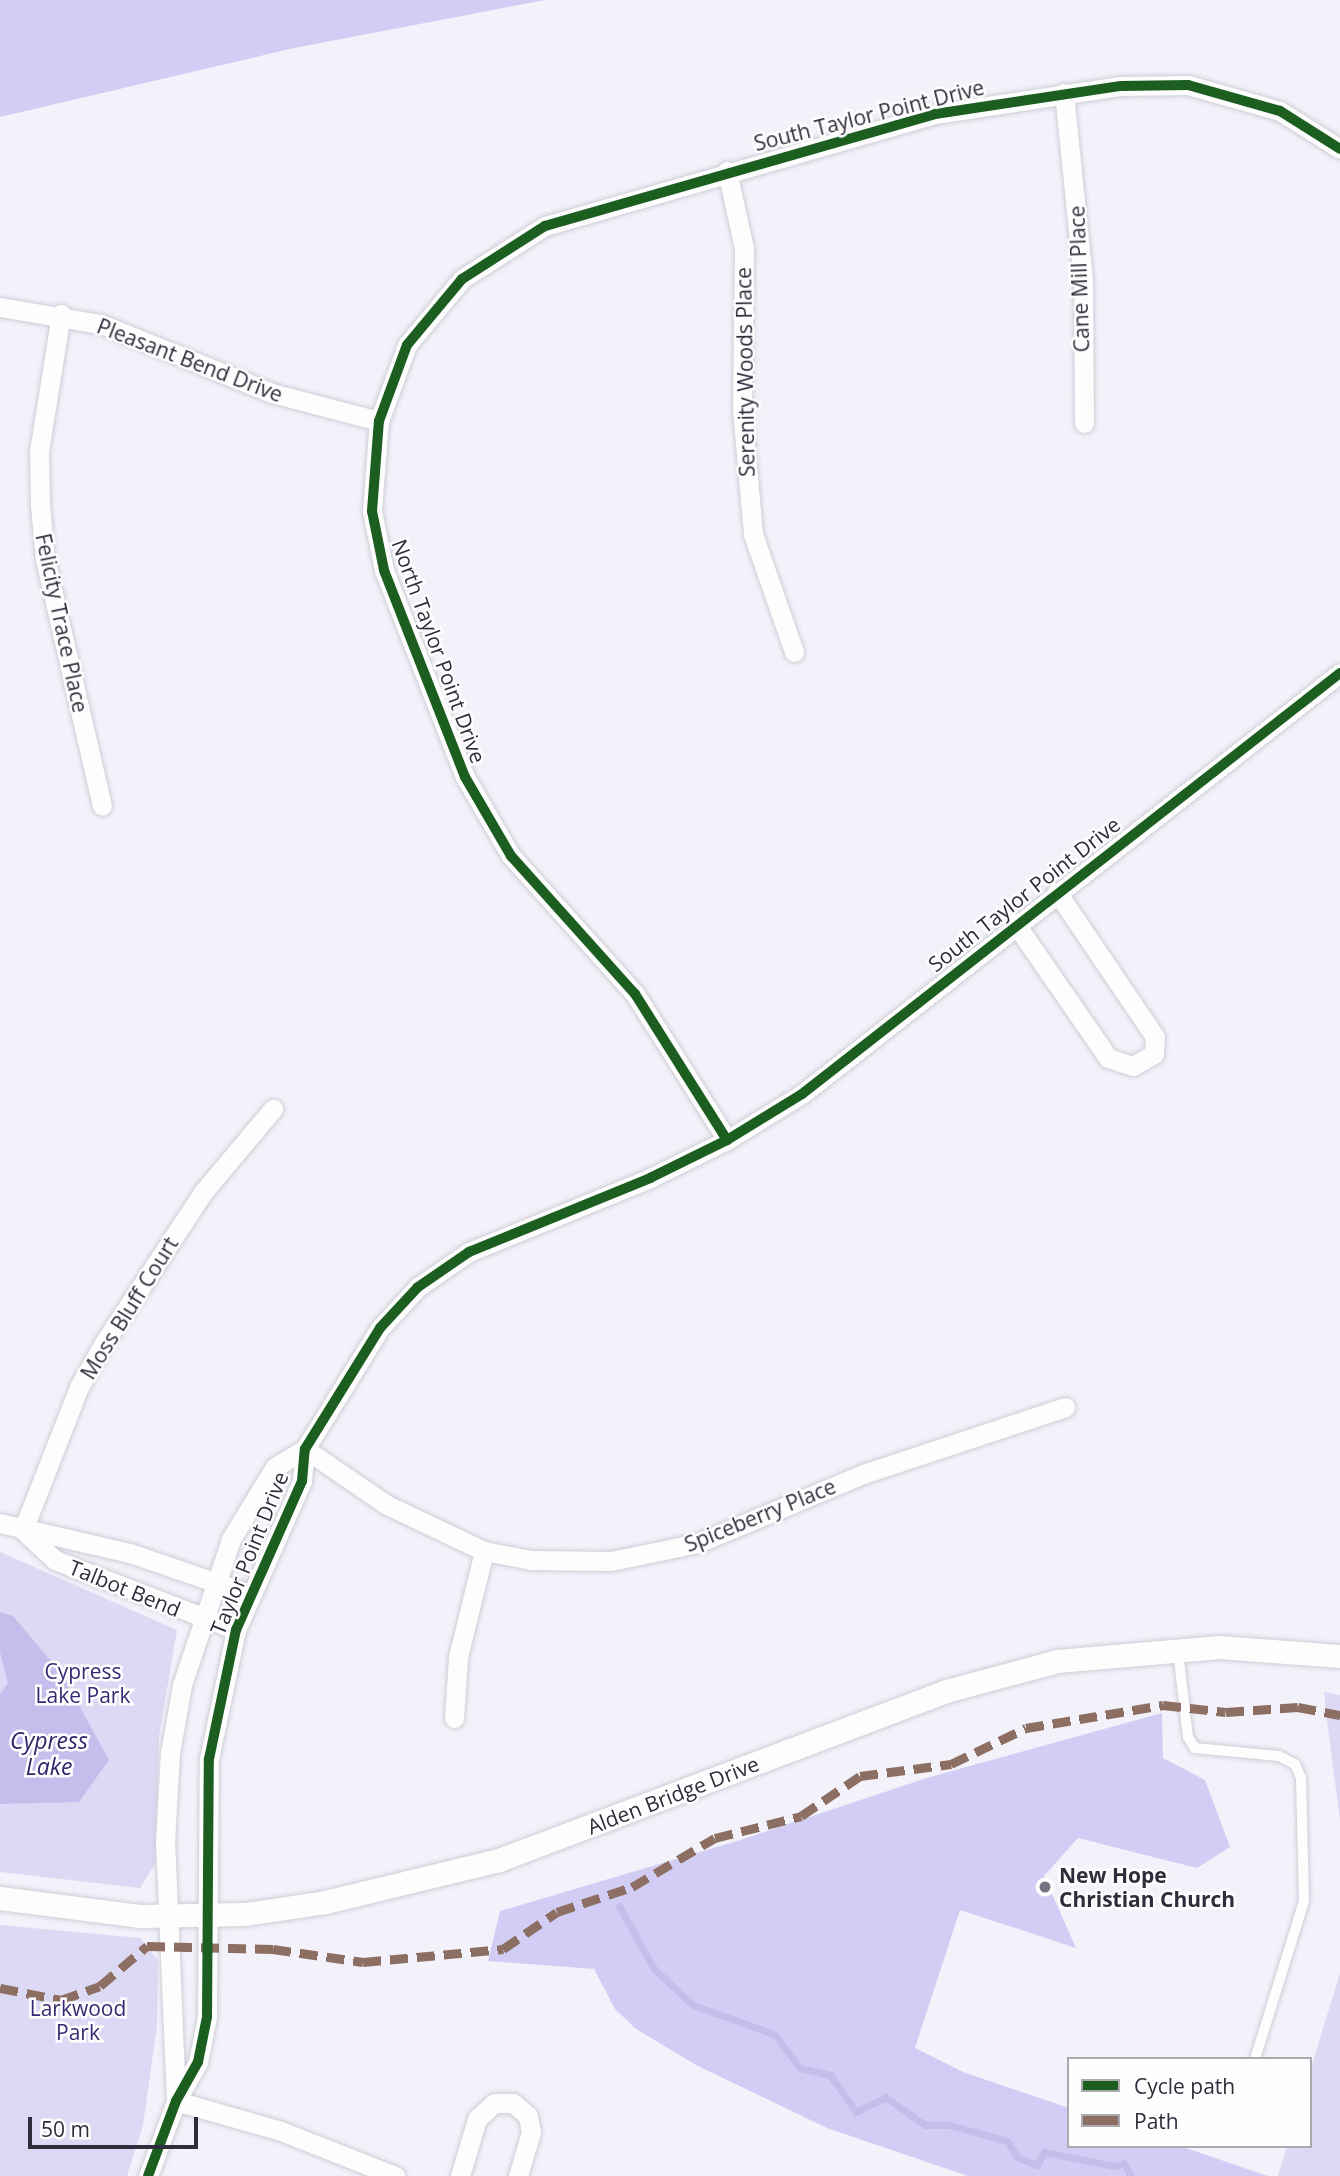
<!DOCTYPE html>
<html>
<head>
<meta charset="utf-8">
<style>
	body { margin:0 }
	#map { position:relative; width:1340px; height:2176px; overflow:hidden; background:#f3f2fa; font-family:"Open Sans",sans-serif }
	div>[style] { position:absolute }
	.green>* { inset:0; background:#dbd9f3 }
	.forest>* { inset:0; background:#d1cdf4 }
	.water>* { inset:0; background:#c4beed }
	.stream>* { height:7px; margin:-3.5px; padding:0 3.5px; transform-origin:3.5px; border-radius:3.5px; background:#c4beed }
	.roads { filter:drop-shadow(0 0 2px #cecdd6) drop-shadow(0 0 2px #cecdd6) }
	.service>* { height:10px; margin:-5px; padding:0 5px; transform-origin:5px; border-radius:5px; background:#fdfdfe }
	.minor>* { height:19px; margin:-9.5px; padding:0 9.5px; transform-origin:9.5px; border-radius:9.5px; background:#fdfdfe }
	.tertiary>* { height:23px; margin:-11.5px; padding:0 11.5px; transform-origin:11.5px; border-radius:11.5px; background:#fdfdfe }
	.quiet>* { height:9px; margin-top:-4.5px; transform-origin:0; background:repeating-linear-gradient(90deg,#8d6e63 0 18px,transparent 0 27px) }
	.cycleway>* { height:10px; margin:-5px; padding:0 5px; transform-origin:5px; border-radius:5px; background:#1b5e20 }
	.dots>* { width:19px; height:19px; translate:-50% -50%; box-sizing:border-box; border:4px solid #fefefe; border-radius:50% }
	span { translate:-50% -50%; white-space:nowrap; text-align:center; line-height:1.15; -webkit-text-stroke:5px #fefefe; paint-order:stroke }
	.street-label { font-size:21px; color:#2f2d3b }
	.park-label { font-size:21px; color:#3a2972 }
	.poi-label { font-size:21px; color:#2f2d3b; font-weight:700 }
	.left { translate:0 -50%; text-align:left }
	.water-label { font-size:23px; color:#34226b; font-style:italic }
	.legend { position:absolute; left:1067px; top:2057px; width:245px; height:91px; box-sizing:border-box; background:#fefefe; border:2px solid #abaab0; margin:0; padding:9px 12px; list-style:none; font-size:21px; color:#2f2d3b }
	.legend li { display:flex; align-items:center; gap:14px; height:35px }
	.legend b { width:35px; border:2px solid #abaab0 }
	.scale { position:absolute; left:28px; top:2117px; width:170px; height:32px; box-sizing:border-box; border:4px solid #2f2d3b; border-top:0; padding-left:9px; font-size:21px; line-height:24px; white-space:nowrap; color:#2f2d3b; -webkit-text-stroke:5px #fefefe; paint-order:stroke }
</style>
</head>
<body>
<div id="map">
	<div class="green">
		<div style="clip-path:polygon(0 1552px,177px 1630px,159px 1736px,155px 1864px,140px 1888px,0 1872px)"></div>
		<div style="clip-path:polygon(1324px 1692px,1340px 1695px,1340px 1821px,1327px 1720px)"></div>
		<div style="clip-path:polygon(0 1925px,140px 1938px,158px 1960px,157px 2026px,143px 2125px,127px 2176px,0 2176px)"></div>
		<div style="clip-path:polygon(1340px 1973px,1340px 2176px,1278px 2176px,1287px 2146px,1310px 2146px,1310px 2071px)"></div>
	</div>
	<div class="forest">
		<div style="clip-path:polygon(0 0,545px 0,294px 48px,0 117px)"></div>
		<div style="clip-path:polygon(1162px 1713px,1163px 1758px,1205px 1780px,1230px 1847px,1197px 1868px,1078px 1838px,1044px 1876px,1076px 1948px,960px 1910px,915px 2048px,963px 2072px,1069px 2108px,1069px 2146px,1180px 2146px,1268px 2176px,968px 2176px,827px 2128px,696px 2065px,636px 2029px,615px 2009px,594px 1969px,488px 1961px,500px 1911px,737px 1841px,930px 1777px)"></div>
	</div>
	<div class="water">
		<div style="clip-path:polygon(0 1612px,13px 1616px,61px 1673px,109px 1760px,79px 1802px,0 1804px,0 1694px,8px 1683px,0 1652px)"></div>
	</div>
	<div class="stream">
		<div style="left:619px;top:1906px;width:72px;rotate:60.9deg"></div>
		<div style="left:654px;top:1969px;width:53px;rotate:42.7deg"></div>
		<div style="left:693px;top:2005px;width:86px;rotate:19.7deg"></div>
		<div style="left:774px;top:2034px;width:43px;rotate:52.6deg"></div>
		<div style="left:800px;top:2068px;width:31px;rotate:13deg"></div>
		<div style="left:830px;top:2075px;width:45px;rotate:54.9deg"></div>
		<div style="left:856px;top:2112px;width:33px;rotate:-27deg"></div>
		<div style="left:885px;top:2097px;width:49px;rotate:35deg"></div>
		<div style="left:925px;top:2125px;width:25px"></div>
		<div style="left:950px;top:2125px;width:59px;rotate:15.7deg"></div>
		<div style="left:1007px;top:2141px;width:19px;rotate:58deg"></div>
		<div style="left:1017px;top:2157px;width:22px;rotate:22deg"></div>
		<div style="left:1037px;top:2165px;width:15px;rotate:-62deg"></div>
		<div style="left:1044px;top:2152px;width:72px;rotate:11.2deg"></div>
		<div style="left:1115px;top:2166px;width:9px;rotate:-18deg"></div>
		<div style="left:1124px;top:2163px;width:15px;rotate:62deg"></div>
	</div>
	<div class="roads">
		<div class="service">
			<div style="left:1178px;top:1651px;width:87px;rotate:83.4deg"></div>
			<div style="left:1188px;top:1737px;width:13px;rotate:58deg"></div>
			<div style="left:1195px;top:1748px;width:84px;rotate:5.4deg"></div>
			<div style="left:1279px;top:1756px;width:18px;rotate:27deg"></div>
			<div style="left:1295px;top:1764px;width:15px;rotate:67deg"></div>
			<div style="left:1301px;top:1778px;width:123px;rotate:88.6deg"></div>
			<div style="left:1304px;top:1901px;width:165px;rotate:107.2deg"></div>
		</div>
		<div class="minor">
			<div style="left:1064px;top:93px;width:188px;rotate:84.2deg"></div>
			<div style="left:1083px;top:280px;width:143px;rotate:89.6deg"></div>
			<div style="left:727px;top:171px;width:79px;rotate:77.6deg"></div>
			<div style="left:744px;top:248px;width:162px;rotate:90.7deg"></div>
			<div style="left:742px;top:410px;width:124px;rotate:84.9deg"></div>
			<div style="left:753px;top:534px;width:125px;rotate:70.8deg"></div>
			<div style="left:0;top:307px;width:102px;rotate:9.6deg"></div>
			<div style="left:101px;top:324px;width:184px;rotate:22deg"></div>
			<div style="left:272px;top:393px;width:111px;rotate:14.7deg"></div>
			<div style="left:61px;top:314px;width:139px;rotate:99.1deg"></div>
			<div style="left:39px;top:451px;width:54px;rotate:88.9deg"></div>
			<div style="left:40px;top:505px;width:54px;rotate:84.7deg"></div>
			<div style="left:45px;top:559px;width:253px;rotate:77deg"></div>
			<div style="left:1015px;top:923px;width:164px;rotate:55.4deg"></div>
			<div style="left:1108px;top:1058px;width:26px;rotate:18deg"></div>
			<div style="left:1133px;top:1066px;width:24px;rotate:-30deg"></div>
			<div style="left:1154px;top:1054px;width:17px;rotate:-87deg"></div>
			<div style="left:1155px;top:1037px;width:175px;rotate:-124.1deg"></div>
			<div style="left:727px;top:1140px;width:173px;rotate:-122.2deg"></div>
			<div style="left:635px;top:994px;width:186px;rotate:-131.9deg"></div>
			<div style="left:511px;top:856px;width:91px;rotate:-120.2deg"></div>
			<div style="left:465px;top:777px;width:222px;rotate:-111.4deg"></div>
			<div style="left:384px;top:570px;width:60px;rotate:-101.5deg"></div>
			<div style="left:372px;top:511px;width:90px;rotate:-85.6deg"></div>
			<div style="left:379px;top:421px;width:81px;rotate:-69.8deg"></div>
			<div style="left:407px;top:345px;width:86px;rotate:-50.2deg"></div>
			<div style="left:462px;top:279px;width:98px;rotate:-32.6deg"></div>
			<div style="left:545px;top:226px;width:406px;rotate:-16deg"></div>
			<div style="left:935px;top:114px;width:188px;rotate:-8.6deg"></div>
			<div style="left:1121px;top:86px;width:67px;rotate:-0.9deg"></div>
			<div style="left:1188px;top:85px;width:96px;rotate:15.8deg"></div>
			<div style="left:1280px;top:111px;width:71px;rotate:32.3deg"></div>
			<div style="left:305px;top:1449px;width:99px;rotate:34.3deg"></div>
			<div style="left:387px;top:1505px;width:107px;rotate:25.4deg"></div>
			<div style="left:484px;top:1551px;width:48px;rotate:10.8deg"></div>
			<div style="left:531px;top:1560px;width:80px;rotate:0.7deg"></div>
			<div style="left:611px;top:1561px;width:89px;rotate:-11.7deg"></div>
			<div style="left:698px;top:1543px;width:179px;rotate:-22.7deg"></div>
			<div style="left:863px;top:1474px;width:213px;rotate:-18.3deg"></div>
			<div style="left:0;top:1523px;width:133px;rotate:13deg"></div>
			<div style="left:130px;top:1553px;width:126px;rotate:19deg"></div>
			<div style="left:23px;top:1530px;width:154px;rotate:-68.6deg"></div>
			<div style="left:79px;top:1387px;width:51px;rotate:-60.4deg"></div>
			<div style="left:104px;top:1343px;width:181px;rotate:-56.7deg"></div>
			<div style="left:203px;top:1192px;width:109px;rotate:-49.9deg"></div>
			<div style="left:23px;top:1530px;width:44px;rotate:43.2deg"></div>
			<div style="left:55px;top:1560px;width:194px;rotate:21.1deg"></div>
			<div style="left:454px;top:1718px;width:61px;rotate:-86.2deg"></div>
			<div style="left:458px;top:1657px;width:109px;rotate:-76.2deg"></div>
			<div style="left:176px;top:2101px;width:259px;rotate:-92.4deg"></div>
			<div style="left:165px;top:1842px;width:89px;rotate:-86.8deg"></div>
			<div style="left:170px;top:1753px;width:69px;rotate:-80deg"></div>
			<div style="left:182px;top:1685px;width:154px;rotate:-71.4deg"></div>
			<div style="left:231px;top:1539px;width:84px;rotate:-58.6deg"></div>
			<div style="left:275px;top:1467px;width:35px;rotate:-31deg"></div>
			<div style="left:176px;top:2101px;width:109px;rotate:15.9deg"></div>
			<div style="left:281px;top:2131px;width:123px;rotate:21.5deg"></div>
			<div style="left:148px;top:2176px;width:80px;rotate:-69.5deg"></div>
			<div style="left:176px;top:2101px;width:45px;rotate:-60.6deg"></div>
			<div style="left:198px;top:2062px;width:46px;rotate:-78.7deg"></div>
			<div style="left:207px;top:2017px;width:258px;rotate:-89.6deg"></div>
			<div style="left:209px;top:1759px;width:132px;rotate:-78.2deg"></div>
			<div style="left:236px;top:1630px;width:163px;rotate:-66.1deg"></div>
			<div style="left:302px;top:1481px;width:32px;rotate:-85deg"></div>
			<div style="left:305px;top:1449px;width:142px;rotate:-58.2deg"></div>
			<div style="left:380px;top:1328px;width:56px;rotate:-47.2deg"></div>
			<div style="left:418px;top:1287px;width:62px;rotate:-34.5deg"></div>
			<div style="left:469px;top:1252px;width:196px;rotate:-22.2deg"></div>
			<div style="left:650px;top:1178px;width:86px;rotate:-26.3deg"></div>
			<div style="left:727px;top:1140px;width:88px;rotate:-31.5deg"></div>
			<div style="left:802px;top:1094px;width:683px;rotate:-38.04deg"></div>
			<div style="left:460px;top:2176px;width:59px;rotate:-73.4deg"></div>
			<div style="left:477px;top:2119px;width:23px;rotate:-43deg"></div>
			<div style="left:494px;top:2103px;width:19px"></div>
			<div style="left:513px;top:2103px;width:20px;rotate:41deg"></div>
			<div style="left:528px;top:2116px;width:16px;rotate:79deg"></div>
			<div style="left:531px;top:2132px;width:46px;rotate:106.5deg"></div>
		</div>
		<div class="tertiary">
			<div style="left:0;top:1898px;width:142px;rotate:7.3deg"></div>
			<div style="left:141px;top:1916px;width:104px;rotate:-1.1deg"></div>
			<div style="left:245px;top:1914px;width:81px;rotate:-8.5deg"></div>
			<div style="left:325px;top:1902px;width:179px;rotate:-13.6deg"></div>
			<div style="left:499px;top:1860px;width:478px;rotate:-20.7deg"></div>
			<div style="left:946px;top:1691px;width:115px;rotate:-15.1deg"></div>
			<div style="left:1057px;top:1661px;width:163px;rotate:-4.9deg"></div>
			<div style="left:1219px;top:1647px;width:121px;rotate:4.3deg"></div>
		</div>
	</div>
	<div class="quiet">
		<div style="left:0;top:1988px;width:62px;rotate:11.1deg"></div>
		<div style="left:61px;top:2000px;width:41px;rotate:-19.7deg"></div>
		<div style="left:100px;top:1986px;width:62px;rotate:-40.4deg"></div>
		<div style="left:147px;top:1946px;width:126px;rotate:1.4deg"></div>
		<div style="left:273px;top:1949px;width:91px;rotate:8.2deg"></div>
		<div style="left:363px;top:1962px;width:141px;rotate:-5.3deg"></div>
		<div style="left:503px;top:1949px;width:65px;rotate:-34.4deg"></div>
		<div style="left:557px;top:1912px;width:79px;rotate:-18.4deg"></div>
		<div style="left:632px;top:1887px;width:96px;rotate:-30.6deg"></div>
		<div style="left:715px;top:1838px;width:89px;rotate:-14.3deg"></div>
		<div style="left:801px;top:1816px;width:71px;rotate:-34.1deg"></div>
		<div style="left:860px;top:1776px;width:92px;rotate:-7.5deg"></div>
		<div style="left:951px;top:1764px;width:83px;rotate:-25.6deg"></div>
		<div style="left:1026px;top:1728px;width:139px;rotate:-9.5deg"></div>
		<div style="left:1163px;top:1705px;width:63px;rotate:6.3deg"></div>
		<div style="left:1226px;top:1712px;width:72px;rotate:-4deg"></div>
		<div style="left:1298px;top:1707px;width:43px;rotate:10.8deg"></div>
	</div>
	<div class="cycleway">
		<div style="left:727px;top:1140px;width:173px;rotate:-122.2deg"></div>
		<div style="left:635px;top:994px;width:186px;rotate:-131.9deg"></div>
		<div style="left:511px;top:856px;width:91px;rotate:-120.2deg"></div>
		<div style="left:465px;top:777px;width:222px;rotate:-111.4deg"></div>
		<div style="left:384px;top:570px;width:60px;rotate:-101.5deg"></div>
		<div style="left:372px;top:511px;width:90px;rotate:-85.6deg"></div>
		<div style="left:379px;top:421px;width:81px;rotate:-69.8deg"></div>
		<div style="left:407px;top:345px;width:86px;rotate:-50.2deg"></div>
		<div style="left:462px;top:279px;width:98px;rotate:-32.6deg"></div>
		<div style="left:545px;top:226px;width:406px;rotate:-16deg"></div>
		<div style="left:935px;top:114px;width:188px;rotate:-8.6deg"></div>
		<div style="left:1121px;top:86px;width:67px;rotate:-0.9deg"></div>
		<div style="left:1188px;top:85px;width:96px;rotate:15.8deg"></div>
		<div style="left:1280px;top:111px;width:71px;rotate:32.3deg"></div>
		<div style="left:148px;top:2176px;width:80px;rotate:-69.5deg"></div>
		<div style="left:176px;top:2101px;width:45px;rotate:-60.6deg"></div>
		<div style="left:198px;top:2062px;width:46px;rotate:-78.7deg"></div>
		<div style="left:207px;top:2017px;width:258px;rotate:-89.6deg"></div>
		<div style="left:209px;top:1759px;width:132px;rotate:-78.2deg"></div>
		<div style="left:236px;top:1630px;width:163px;rotate:-66.1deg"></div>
		<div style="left:302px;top:1481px;width:32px;rotate:-85deg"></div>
		<div style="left:305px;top:1449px;width:142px;rotate:-58.2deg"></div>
		<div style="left:380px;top:1328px;width:56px;rotate:-47.2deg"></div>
		<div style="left:418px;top:1287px;width:62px;rotate:-34.5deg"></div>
		<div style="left:469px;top:1252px;width:196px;rotate:-22.2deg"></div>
		<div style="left:650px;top:1178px;width:86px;rotate:-26.3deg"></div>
		<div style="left:727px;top:1140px;width:88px;rotate:-31.5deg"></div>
		<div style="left:802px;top:1094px;width:683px;rotate:-38.04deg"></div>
	</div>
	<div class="dots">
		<div style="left:1045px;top:1887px;background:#74727e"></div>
	</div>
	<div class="street-label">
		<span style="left:869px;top:115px;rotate:-14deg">South Taylor Point Drive</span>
		<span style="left:1079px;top:279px;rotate:-92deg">Cane Mill Place</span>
		<span style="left:190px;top:360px;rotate:21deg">Pleasant Bend Drive</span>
		<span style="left:745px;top:372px;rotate:-91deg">Serenity Woods Place</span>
		<span style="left:62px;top:623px;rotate:78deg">Felicity Trace Place</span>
		<span style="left:439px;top:651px;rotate:70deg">North Taylor Point Drive</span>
		<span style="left:1024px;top:894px;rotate:-38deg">South Taylor Point Drive</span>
		<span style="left:129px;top:1308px;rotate:-58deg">Moss Bluff Court</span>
		<span style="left:760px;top:1515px;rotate:-22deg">Spiceberry Place</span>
		<span style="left:249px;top:1553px;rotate:-68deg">Taylor Point Drive</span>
		<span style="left:125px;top:1588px;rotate:22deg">Talbot Bend</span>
		<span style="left:673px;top:1795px;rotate:-21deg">Alden Bridge Drive</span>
	</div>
	<div class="park-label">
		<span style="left:83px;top:1683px">Cypress<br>Lake Park</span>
		<span style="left:78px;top:2020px">Larkwood<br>Park</span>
	</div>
	<div class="poi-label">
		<span class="left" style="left:1059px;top:1887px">New Hope<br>Christian Church</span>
	</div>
	<div class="water-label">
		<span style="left:49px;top:1753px">Cypress<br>Lake</span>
	</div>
	<ul class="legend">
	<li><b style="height:9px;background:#1b5e20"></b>Cycle path</li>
	<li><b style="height:9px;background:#8d6e63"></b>Path</li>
	</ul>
	<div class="scale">50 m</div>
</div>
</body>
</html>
